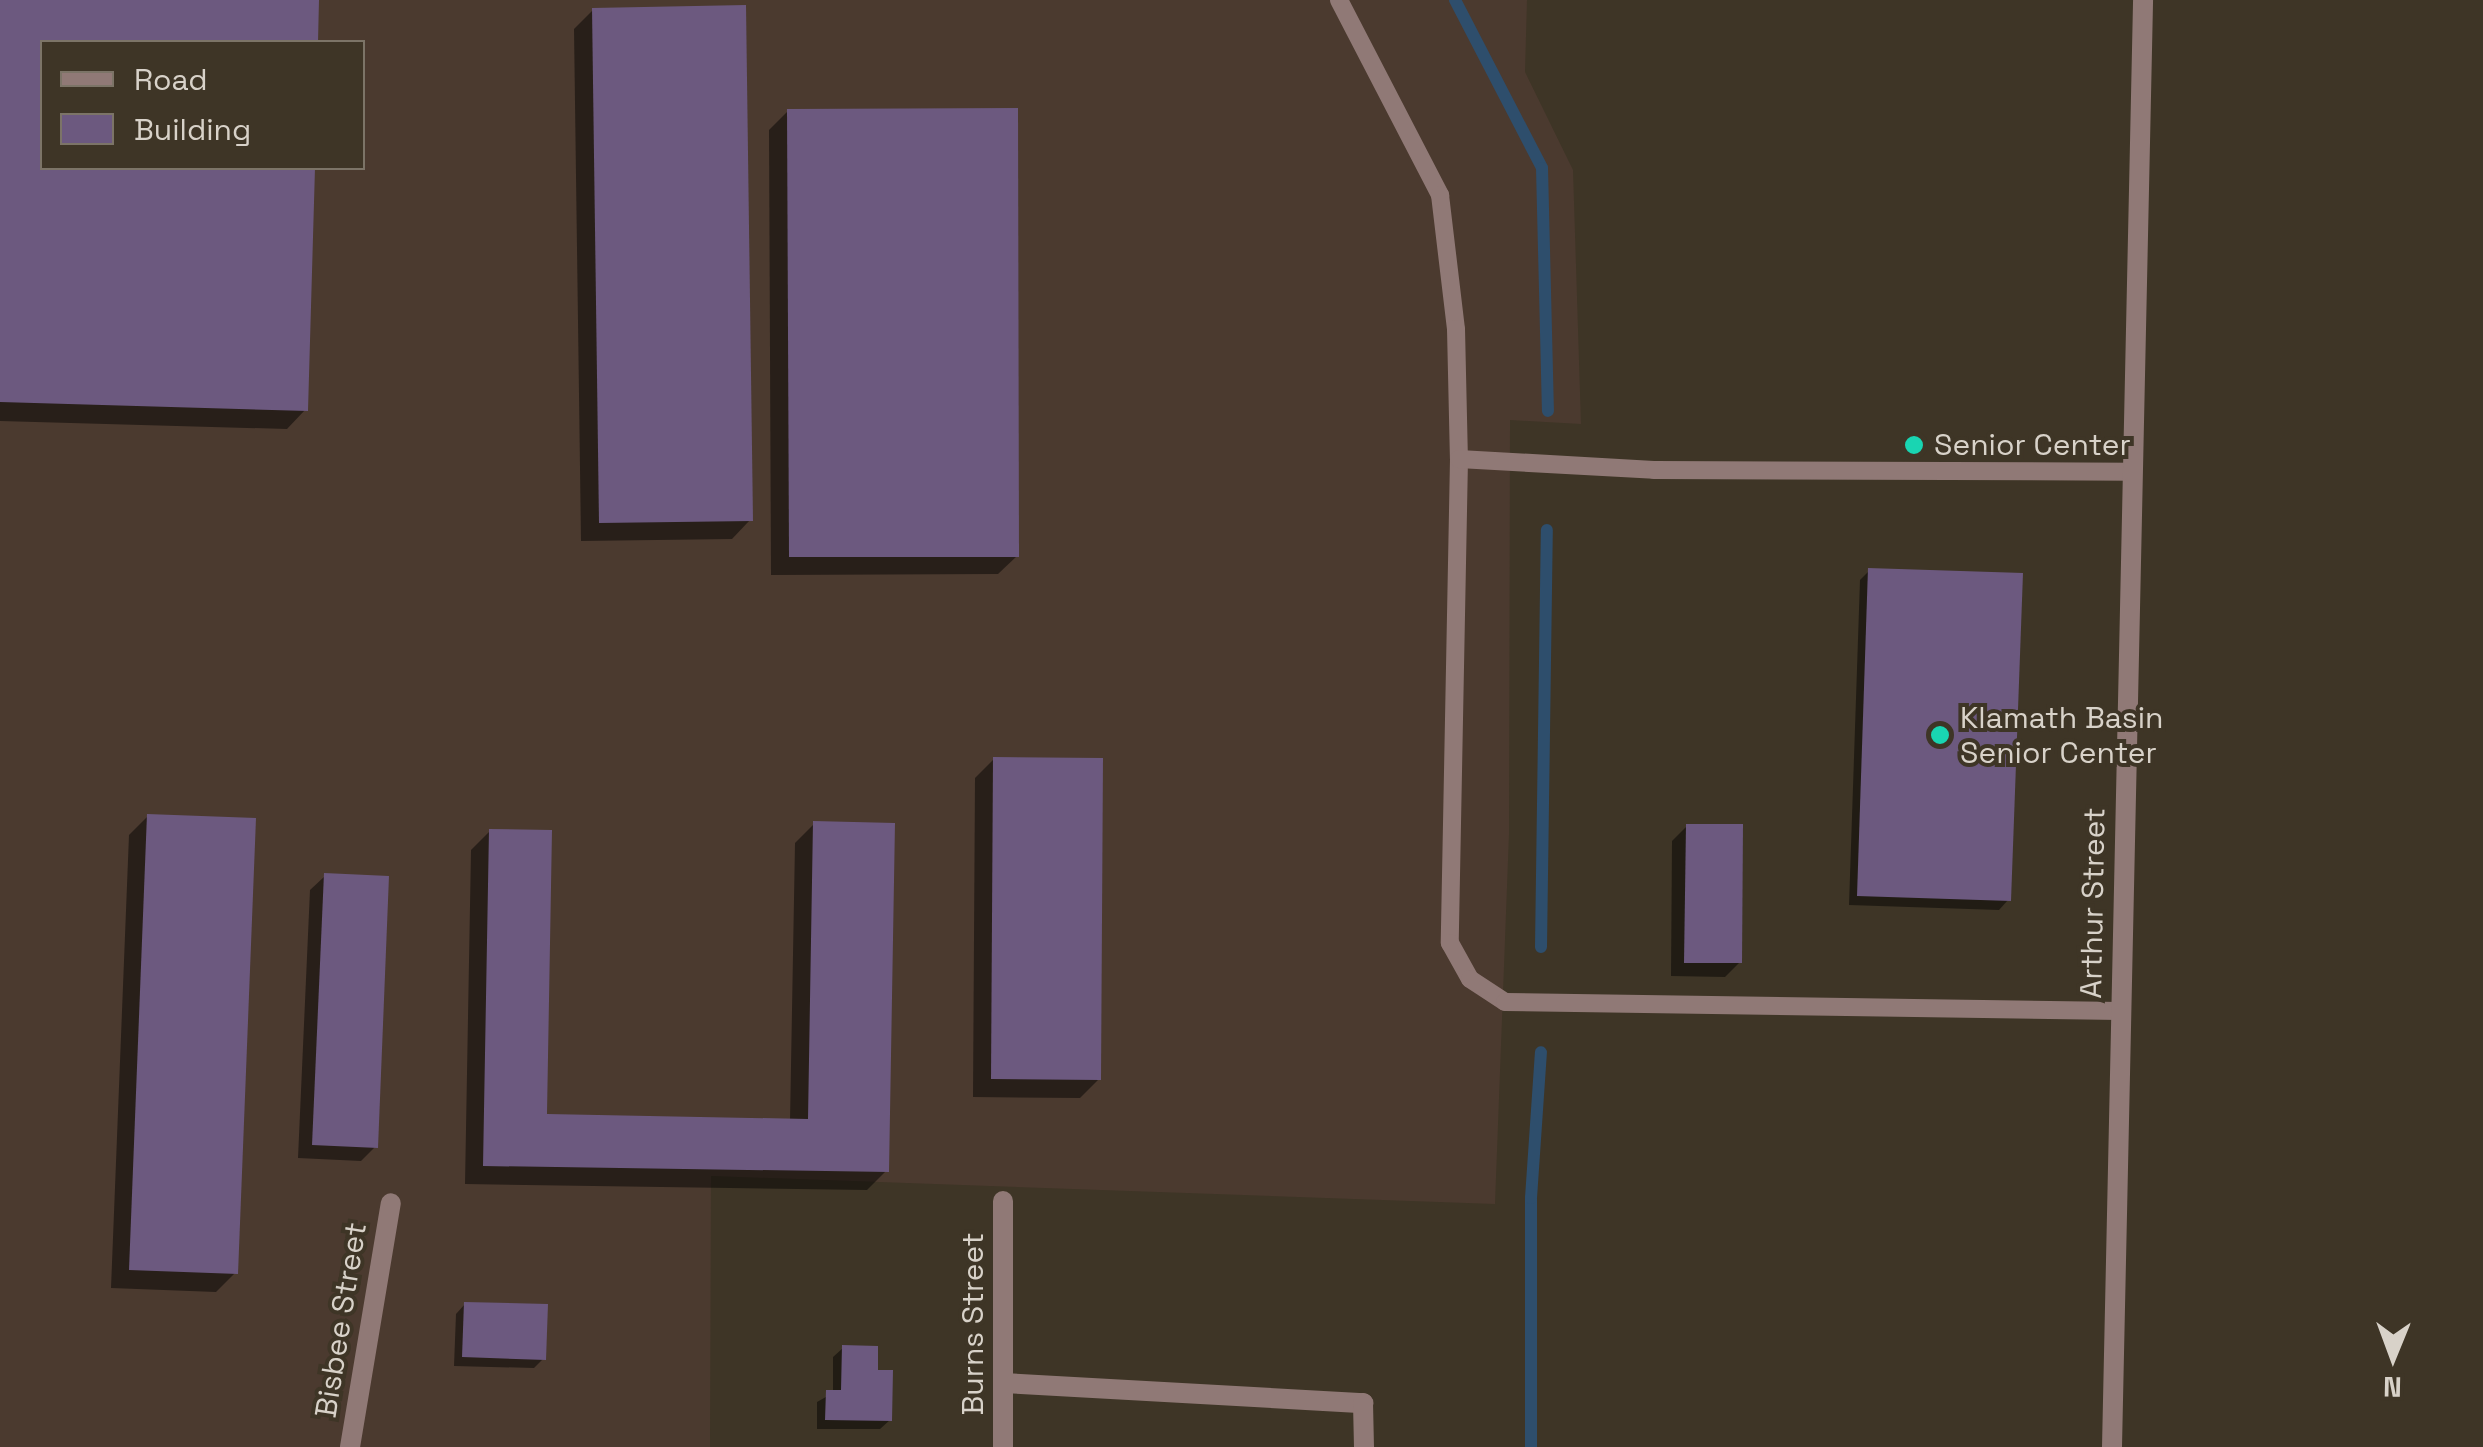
<!DOCTYPE html>
<html>
<head>
<meta charset="utf-8">
<style>
	body { margin:0 }
	#map { position:relative; width:2483px; height:1447px; overflow:hidden; background:#3e3526; font-family:"Space Grotesk",sans-serif }
	div>[style] { position:absolute }
	.commercial>* { inset:0; background:#4b3a2f }
	.shadow>* { inset:0; background:#0007 }
	.stream>* { height:12px; margin:-6px; padding:0 6px; transform-origin:6px; border-radius:6px; background:#2e4e6c }
	.building>* { inset:0; background:#6c597f }
	.service>* { height:18px; margin:-9px; padding:0 9px; transform-origin:9px; border-radius:9px; background:#907976 }
	.minor>* { height:20px; margin:-10px; padding:0 10px; transform-origin:10px; border-radius:10px; background:#907976 }
	.dots>* { width:28px; height:28px; translate:-50% -50%; box-sizing:border-box; border:5px solid #3e3526; border-radius:50% }
	span { translate:-50% -50%; white-space:nowrap; text-align:center; line-height:1.15; -webkit-text-stroke:8px #3e3526; paint-order:stroke }
	.poi-label { font-size:30px; color:#d8d2c9 }
	.left { translate:0 -50%; text-align:left }
	.street-label { font-size:30px; color:#d8d2c9 }
	.legend { position:absolute; left:40px; top:40px; width:325px; height:130px; box-sizing:border-box; background:#3e3526; border:2px solid #7c7467; margin:0; padding:12px 18px; list-style:none; font-size:30px; color:#d8d2c9 }
	.legend li { display:flex; align-items:center; gap:20px; height:50px }
	.legend b { width:50px; border:2px solid #7c7467 }
	.north { position:absolute; left:2343px; top:1307px; width:100px; height:100px; -webkit-text-stroke:8px #3e3526; paint-order:stroke; rotate:181deg; font-size:28px; font-weight:700; line-height:40px; text-align:center; color:#d8d2c9 }
	.north::after { content:''; display:block; margin:auto; width:35px; height:45px; background:#d8d2c9; clip-path:polygon(50% 0,100% 100%,50% 72%,0 100%) }
</style>
</head>
<body>
<div id="map">
	<div class="commercial">
		<div style="clip-path:polygon(evenodd,0 0,1527px 0,1525px 72px,1573px 170px,1581px 424px,1510px 420px,1509px 834px,1495px 1204px,711px 1176px,710px 1447px,0 1447px,0 0,42px 42px,362px 42px,362px 168px,42px 168px,42px 42px)"></div>
	</div>
	<div class="shadow">
		<div style="clip-path:polygon(0 0,317px 0,316px 42px,42px 42px,42px 168px,312px 168px,305px 410px,287px 429px,0 421px)"></div>
		<div style="clip-path:polygon(593px 10px,750px 520px,732px 539px,581px 541px,574px 29px)"></div>
		<div style="clip-path:polygon(788px 111px,1017px 556px,998px 574px,771px 575px,769px 130px)"></div>
		<div style="clip-path:polygon(1869px 571px,2008px 900px,1999px 910px,1849px 905px,1860px 580px)"></div>
		<div style="clip-path:polygon(994px 759px,1099px 1079px,1080px 1098px,973px 1097px,975px 778px)"></div>
		<div style="clip-path:polygon(148px 816px,235px 1273px,216px 1292px,111px 1288px,129px 835px)"></div>
		<div style="clip-path:polygon(814px 824px,886px 1171px,867px 1190px,465px 1184px,471px 850px,490px 831px,544px 1116px,790px 1121px,795px 843px)"></div>
		<div style="clip-path:polygon(1687px 826px,1740px 962px,1725px 977px,1671px 976px,1672px 841px)"></div>
		<div style="clip-path:polygon(325px 876px,375px 1147px,361px 1161px,298px 1158px,310px 890px)"></div>
		<div style="clip-path:polygon(465px 1304px,543px 1359px,534px 1368px,454px 1366px,456px 1314px)"></div>
		<div style="clip-path:polygon(843px 1348px,876px 1372px,890px 1420px,880px 1429px,817px 1429px,817px 1402px,833px 1393px,833px 1357px)"></div>
	</div>
	<div class="stream">
		<div style="left:1455px;top:0;width:189px;rotate:62.6deg"></div>
		<div style="left:1542px;top:168px;width:243px;rotate:88.6deg"></div>
		<div style="left:1541px;top:947px;width:417px;rotate:-89.2deg"></div>
		<div style="left:1531px;top:1447px;width:249px;rotate:-90deg"></div>
		<div style="left:1531px;top:1198px;width:146px;rotate:-86.1deg"></div>
	</div>
	<div class="building">
		<div style="clip-path:polygon(0 0,319px 0,318px 42px,42px 42px,42px 168px,315px 168px,308px 411px,0 402px)"></div>
		<div style="clip-path:polygon(746px 5px,753px 521px,599px 523px,592px 8px)"></div>
		<div style="clip-path:polygon(1018px 108px,1019px 557px,789px 557px,787px 109px)"></div>
		<div style="clip-path:polygon(1868px 568px,2023px 573px,2011px 901px,1857px 896px)"></div>
		<div style="clip-path:polygon(993px 757px,1103px 758px,1101px 1080px,991px 1079px)"></div>
		<div style="clip-path:polygon(147px 814px,256px 818px,238px 1274px,129px 1270px)"></div>
		<div style="clip-path:polygon(813px 821px,895px 823px,889px 1172px,483px 1166px,489px 829px,552px 830px,547px 1114px,808px 1119px)"></div>
		<div style="clip-path:polygon(1686px 824px,1743px 824px,1742px 963px,1684px 963px)"></div>
		<div style="clip-path:polygon(324px 873px,389px 876px,378px 1148px,312px 1145px)"></div>
		<div style="clip-path:polygon(464px 1302px,548px 1304px,546px 1360px,462px 1357px)"></div>
		<div style="clip-path:polygon(842px 1345px,878px 1346px,878px 1370px,893px 1370px,892px 1421px,825px 1420px,826px 1390px,841px 1390px)"></div>
	</div>
	<div class="service">
		<div style="left:1339px;top:0;width:220px;rotate:62.6deg"></div>
		<div style="left:1440px;top:195px;width:135px;rotate:83.2deg"></div>
		<div style="left:1456px;top:329px;width:130px;rotate:88.7deg"></div>
		<div style="left:1459px;top:459px;width:484px;rotate:91.1deg"></div>
		<div style="left:1450px;top:943px;width:41px;rotate:60.9deg"></div>
		<div style="left:1470px;top:979px;width:42px;rotate:33.3deg"></div>
		<div style="left:1505px;top:1002px;width:615px;rotate:0.84deg"></div>
		<div style="left:1459px;top:459px;width:195px;rotate:3.2deg"></div>
		<div style="left:1654px;top:470px;width:479px;rotate:0.2deg"></div>
	</div>
	<div class="minor">
		<div style="left:1003px;top:1383px;width:361px;rotate:3.2deg"></div>
		<div style="left:1363px;top:1403px;width:44px;rotate:88.7deg"></div>
		<div style="left:350px;top:1447px;width:247px;rotate:-80.5deg"></div>
		<div style="left:1003px;top:1447px;width:246px;rotate:-90deg"></div>
		<div style="left:2112px;top:1447px;width:1447px;rotate:-88.77deg"></div>
	</div>
	<div class="dots">
		<div style="left:1914px;top:445px;background:#19d5b2"></div>
		<div style="left:1940px;top:735px;background:#19d5b2"></div>
	</div>
	<div class="poi-label">
		<span class="left" style="left:1934px;top:445px">Senior Center</span>
		<span class="left" style="left:1960px;top:735px">Klamath Basin<br>Senior Center</span>
	</div>
	<div class="street-label">
		<span style="left:2093px;top:903px;rotate:-89deg">Arthur Street</span>
		<span style="left:341px;top:1320px;rotate:-81deg">Bisbee Street</span>
		<span style="left:973px;top:1324px;rotate:-90deg">Burns Street</span>
	</div>
	<ul class="legend">
	<li><b style="height:12px;background:#907976"></b>Road</li>
	<li><b style="height:28px;background:#6c597f"></b>Building</li>
	</ul>
	<div class="north">N</div>
</div>
</body>
</html>
